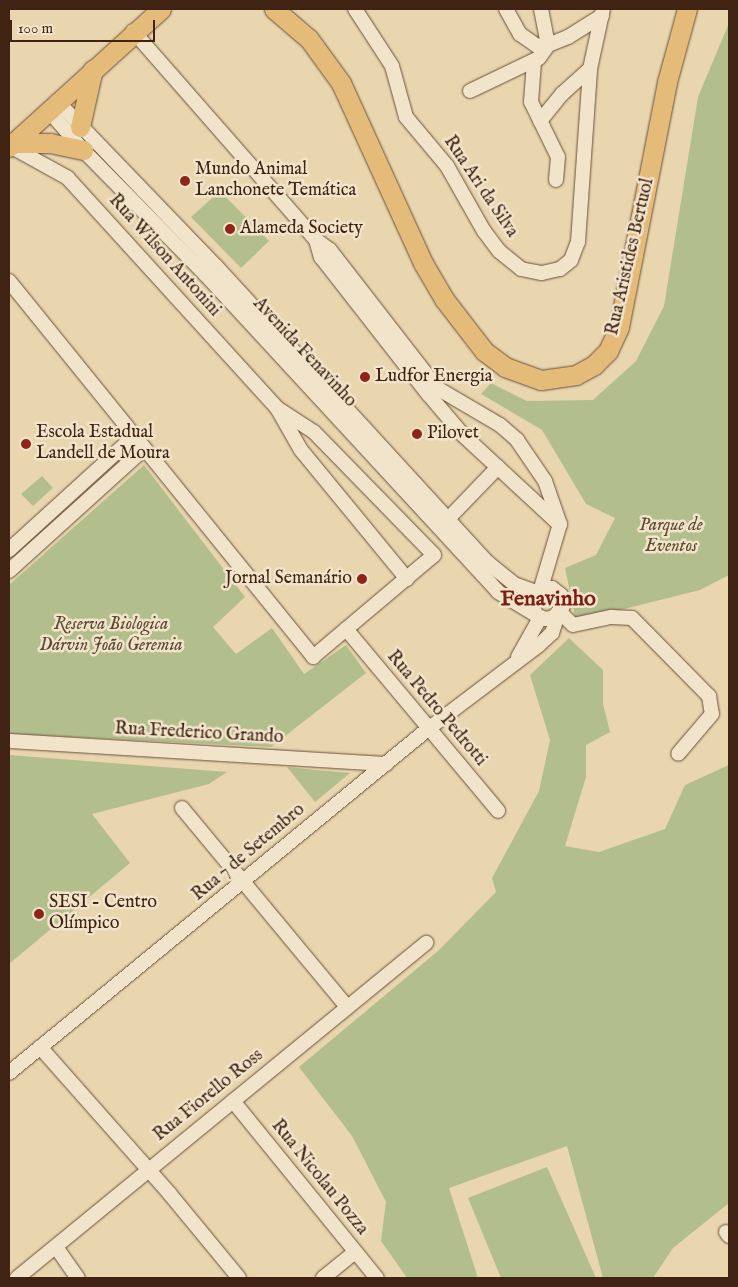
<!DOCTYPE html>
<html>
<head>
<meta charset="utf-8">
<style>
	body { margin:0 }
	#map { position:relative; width:738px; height:1287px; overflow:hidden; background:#e9d6af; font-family:"IM FELL English",serif }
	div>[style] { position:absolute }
	.green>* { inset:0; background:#b3be8d }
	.roads { filter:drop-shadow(0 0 1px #6a503a) drop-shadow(0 0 1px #6a503a) }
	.minor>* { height:14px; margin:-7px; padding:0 7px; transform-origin:7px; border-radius:7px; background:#f1e4cb }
	.major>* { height:19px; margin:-9.5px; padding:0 9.5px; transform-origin:9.5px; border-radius:9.5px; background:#e4bb78 }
	.dots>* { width:14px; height:14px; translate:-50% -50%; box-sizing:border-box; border:2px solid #f1e4cb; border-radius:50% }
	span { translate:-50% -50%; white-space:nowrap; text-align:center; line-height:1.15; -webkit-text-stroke:5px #f1e4cb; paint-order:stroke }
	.poi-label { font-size:18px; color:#402313 }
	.left { translate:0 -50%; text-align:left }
	.right { translate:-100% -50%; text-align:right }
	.street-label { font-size:18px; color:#402313 }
	.park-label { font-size:18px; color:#5d4a32; font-style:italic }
	.district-label { font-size:22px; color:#7a1f14; font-weight:700 }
	.frame { position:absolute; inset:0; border:10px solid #402313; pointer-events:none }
	.scale { position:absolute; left:10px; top:20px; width:145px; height:22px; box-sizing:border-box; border:2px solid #402313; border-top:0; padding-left:6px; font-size:15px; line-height:18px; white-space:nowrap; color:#402313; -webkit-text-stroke:4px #f1e4cb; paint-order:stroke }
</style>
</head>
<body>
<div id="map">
	<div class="green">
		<div style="clip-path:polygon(729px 23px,729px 575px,700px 590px,576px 621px,565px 568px,596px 555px,615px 518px,586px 504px,542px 430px,481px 394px,491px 383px,527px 401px,593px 400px,636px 361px,664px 306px,698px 97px)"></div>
		<div style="clip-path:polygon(220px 191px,269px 241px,241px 268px,191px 217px)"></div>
		<div style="clip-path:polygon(144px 465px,245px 597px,213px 627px,236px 654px,272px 628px,304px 674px,346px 645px,366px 673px,271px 747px,9px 734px,9px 585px)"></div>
		<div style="clip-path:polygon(42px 476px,53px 488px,33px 506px,21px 494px)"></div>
		<div style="clip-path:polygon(569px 638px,603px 670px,603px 704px,610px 732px,586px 745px,586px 777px,565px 846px,599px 852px,665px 829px,685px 785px,729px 765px,729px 1203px,673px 1248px,653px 1278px,603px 1278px,567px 1146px,449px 1188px,478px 1278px,407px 1278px,381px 1241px,386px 1202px,352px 1136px,299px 1067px,438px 951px,496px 892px,492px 878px,539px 791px,550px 740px,530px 675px)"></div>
		<div style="clip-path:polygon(9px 755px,227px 772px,209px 784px,92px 814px,130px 863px,9px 964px)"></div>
		<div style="clip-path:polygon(287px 767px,316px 770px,350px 773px,315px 802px)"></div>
		<div style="clip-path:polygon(547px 1167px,596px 1278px,501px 1278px,468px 1198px)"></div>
	</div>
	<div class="roads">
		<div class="minor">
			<div style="left:355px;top:9px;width:68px;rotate:57deg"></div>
			<div style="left:392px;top:66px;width:53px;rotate:74.6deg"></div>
			<div style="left:406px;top:117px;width:64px;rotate:50.1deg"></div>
			<div style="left:447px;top:166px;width:75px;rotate:60.4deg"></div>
			<div style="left:484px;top:231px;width:25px;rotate:53deg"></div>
			<div style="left:499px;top:251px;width:28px;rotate:39deg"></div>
			<div style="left:521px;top:269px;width:21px;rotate:11deg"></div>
			<div style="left:542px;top:273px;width:18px;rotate:-13deg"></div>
			<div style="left:560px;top:269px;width:14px;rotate:-39deg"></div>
			<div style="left:571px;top:260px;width:19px;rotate:-69deg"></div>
			<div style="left:578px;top:242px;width:173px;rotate:-86deg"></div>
			<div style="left:590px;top:69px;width:61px;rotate:-77.8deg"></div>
			<div style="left:506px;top:9px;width:29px;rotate:61deg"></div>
			<div style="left:520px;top:34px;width:21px;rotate:35deg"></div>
			<div style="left:537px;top:46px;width:11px;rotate:-5deg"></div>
			<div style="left:548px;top:45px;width:22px;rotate:-22deg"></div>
			<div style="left:568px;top:37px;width:40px;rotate:-32deg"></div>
			<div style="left:133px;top:31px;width:278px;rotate:48.8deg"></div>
			<div style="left:316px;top:240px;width:17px;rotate:36deg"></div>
			<div style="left:330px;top:250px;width:175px;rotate:52.2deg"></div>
			<div style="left:437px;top:388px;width:73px;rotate:30.4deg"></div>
			<div style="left:500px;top:425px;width:23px;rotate:41deg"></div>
			<div style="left:517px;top:440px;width:50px;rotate:55.7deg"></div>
			<div style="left:545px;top:481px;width:46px;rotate:70.8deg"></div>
			<div style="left:534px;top:62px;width:40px;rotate:94.3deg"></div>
			<div style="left:531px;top:102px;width:61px;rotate:63.9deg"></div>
			<div style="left:558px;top:157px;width:23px;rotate:95deg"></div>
			<div style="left:470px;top:91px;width:76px;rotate:-25.6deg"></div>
			<div style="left:539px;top:58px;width:16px;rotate:-55deg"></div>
			<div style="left:548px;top:45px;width:37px;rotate:-101deg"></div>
			<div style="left:57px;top:101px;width:228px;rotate:46.1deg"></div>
			<div style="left:215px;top:265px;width:403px;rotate:47.5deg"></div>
			<div style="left:487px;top:562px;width:35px;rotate:39deg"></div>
			<div style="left:514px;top:584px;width:23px;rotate:20deg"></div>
			<div style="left:48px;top:110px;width:53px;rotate:48.8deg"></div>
			<div style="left:83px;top:150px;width:174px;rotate:45.5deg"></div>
			<div style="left:205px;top:274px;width:432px;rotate:47.3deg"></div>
			<div style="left:498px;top:592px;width:44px;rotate:31.2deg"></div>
			<div style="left:540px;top:121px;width:35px;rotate:-51deg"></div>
			<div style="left:562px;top:94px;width:38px;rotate:-42deg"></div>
			<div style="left:316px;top:240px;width:18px;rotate:74deg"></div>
			<div style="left:321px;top:257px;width:175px;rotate:52deg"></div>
			<div style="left:429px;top:395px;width:52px;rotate:49.6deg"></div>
			<div style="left:463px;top:435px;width:131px;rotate:42.8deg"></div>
			<div style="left:9px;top:281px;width:484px;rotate:51deg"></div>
			<div style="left:313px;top:657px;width:158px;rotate:-40.1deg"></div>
			<div style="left:434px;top:555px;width:172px;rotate:-134.3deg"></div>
			<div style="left:314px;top:432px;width:44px;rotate:-147deg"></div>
			<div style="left:277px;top:408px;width:311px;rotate:-132.3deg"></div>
			<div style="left:68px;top:178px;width:66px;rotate:-151.1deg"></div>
			<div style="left:277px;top:408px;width:48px;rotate:60.3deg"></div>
			<div style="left:301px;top:450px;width:167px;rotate:50.6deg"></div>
			<div style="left:448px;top:519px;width:72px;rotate:-46.1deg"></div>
			<div style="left:9px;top:550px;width:168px;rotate:-42.3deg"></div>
			<div style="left:9px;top:571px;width:181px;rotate:-42.1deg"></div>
			<div style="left:541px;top:588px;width:11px"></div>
			<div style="left:552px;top:588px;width:11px;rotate:38deg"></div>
			<div style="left:561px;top:595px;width:11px;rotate:80deg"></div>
			<div style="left:563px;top:606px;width:14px;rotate:129deg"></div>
			<div style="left:554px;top:617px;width:9px;rotate:167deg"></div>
			<div style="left:545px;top:619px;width:10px;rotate:-156deg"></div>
			<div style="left:536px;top:615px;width:15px;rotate:-110deg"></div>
			<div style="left:531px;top:601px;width:16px;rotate:-52deg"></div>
			<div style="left:541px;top:588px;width:67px;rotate:-73.5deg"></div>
			<div style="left:560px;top:612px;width:18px;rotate:45deg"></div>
			<div style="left:573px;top:625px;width:40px;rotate:-12deg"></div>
			<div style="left:612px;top:617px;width:20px;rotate:3deg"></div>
			<div style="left:632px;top:618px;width:110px;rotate:45.4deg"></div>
			<div style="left:709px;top:696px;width:18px;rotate:81deg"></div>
			<div style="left:712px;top:714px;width:52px;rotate:130.4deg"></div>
			<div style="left:346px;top:629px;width:237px;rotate:50.1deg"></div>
			<div style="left:518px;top:657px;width:45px;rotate:-60.6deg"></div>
			<div style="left:9px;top:741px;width:378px;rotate:3.5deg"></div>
			<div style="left:182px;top:808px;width:259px;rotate:50.3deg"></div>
			<div style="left:40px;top:1047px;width:195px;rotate:48.5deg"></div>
			<div style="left:169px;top:1193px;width:110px;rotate:50.5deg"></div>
			<div style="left:9px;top:1073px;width:542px;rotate:-39.39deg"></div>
			<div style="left:428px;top:729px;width:139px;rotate:-37.1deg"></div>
			<div style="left:539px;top:645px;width:18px;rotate:-43deg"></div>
			<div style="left:552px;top:633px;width:19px;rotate:-72deg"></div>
			<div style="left:233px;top:1101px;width:228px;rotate:50.9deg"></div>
			<div style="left:726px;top:1232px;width:5px;rotate:53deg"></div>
			<div style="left:56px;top:1247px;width:38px;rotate:55deg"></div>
			<div style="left:17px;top:1278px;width:529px;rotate:-39.32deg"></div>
			<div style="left:323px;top:1278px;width:41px;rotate:-39.1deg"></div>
		</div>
		<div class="major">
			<div style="left:274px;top:9px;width:46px;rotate:40.6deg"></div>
			<div style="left:309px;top:39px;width:54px;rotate:54deg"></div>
			<div style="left:341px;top:83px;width:198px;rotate:65.5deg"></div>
			<div style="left:423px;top:263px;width:42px;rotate:59.7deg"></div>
			<div style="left:444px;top:299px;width:66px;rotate:52.4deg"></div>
			<div style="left:484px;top:351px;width:26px;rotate:37deg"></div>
			<div style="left:505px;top:367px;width:38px;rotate:20deg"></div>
			<div style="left:541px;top:380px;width:35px;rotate:-8deg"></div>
			<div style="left:576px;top:375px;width:21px;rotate:-29deg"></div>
			<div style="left:594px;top:365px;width:20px;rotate:-45deg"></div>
			<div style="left:608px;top:351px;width:26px;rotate:-65deg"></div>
			<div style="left:619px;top:327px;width:250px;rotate:-78.9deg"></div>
			<div style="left:667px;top:82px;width:76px;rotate:-74.7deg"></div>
			<div style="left:80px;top:127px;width:59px;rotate:-77.4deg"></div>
			<div style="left:14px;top:143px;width:36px"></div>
			<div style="left:50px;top:143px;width:34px;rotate:12deg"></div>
			<div style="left:9px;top:147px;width:205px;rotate:-42.2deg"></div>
		</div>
	</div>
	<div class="dots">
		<div style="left:185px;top:181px;background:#8f2418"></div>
		<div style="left:230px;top:229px;background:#8f2418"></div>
		<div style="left:365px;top:377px;background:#8f2418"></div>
		<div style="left:417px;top:434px;background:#8f2418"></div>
		<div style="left:26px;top:444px;background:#8f2418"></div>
		<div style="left:362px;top:579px;background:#8f2418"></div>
		<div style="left:39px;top:914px;background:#8f2418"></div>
	</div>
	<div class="poi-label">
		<span class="left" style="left:195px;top:181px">Mundo Animal<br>Lanchonete Temática</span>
		<span class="left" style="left:240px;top:229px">Alameda Society</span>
		<span class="left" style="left:375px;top:377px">Ludfor Energia</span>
		<span class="left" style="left:36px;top:444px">Escola Estadual<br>Landell de Moura</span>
		<span class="left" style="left:427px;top:434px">Pilovet</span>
		<span class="right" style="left:352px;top:579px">Jornal Semanário</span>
		<span class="left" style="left:49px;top:914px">SESI - Centro<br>Olímpico</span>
	</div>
	<div class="street-label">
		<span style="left:480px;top:187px;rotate:56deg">Rua Ari da Silva</span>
		<span style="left:164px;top:256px;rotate:48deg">Rua Wilson Antonini</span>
		<span style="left:631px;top:257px;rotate:-77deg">Rua Aristides Bertuol</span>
		<span style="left:304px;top:353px;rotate:47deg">Avenida Fenavinho</span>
		<span style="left:436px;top:709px;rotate:50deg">Rua Pedro Pedrotti</span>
		<span style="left:199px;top:734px;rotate:3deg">Rua Frederico Grando</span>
		<span style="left:249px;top:853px;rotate:-40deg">Rua 7 de Setembro</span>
		<span style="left:209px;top:1096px;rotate:-39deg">Rua Fiorello Ross</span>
		<span style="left:319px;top:1178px;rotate:51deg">Rua Nicolau Pozza</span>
	</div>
	<div class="park-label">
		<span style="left:671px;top:537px">Parque de<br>Eventos</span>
		<span style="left:111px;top:636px">Reserva Biologica<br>Dárvin João Geremia</span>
	</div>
	<div class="district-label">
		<span style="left:548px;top:600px">Fenavinho</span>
	</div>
	<div class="frame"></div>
	<div class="scale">100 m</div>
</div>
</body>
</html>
